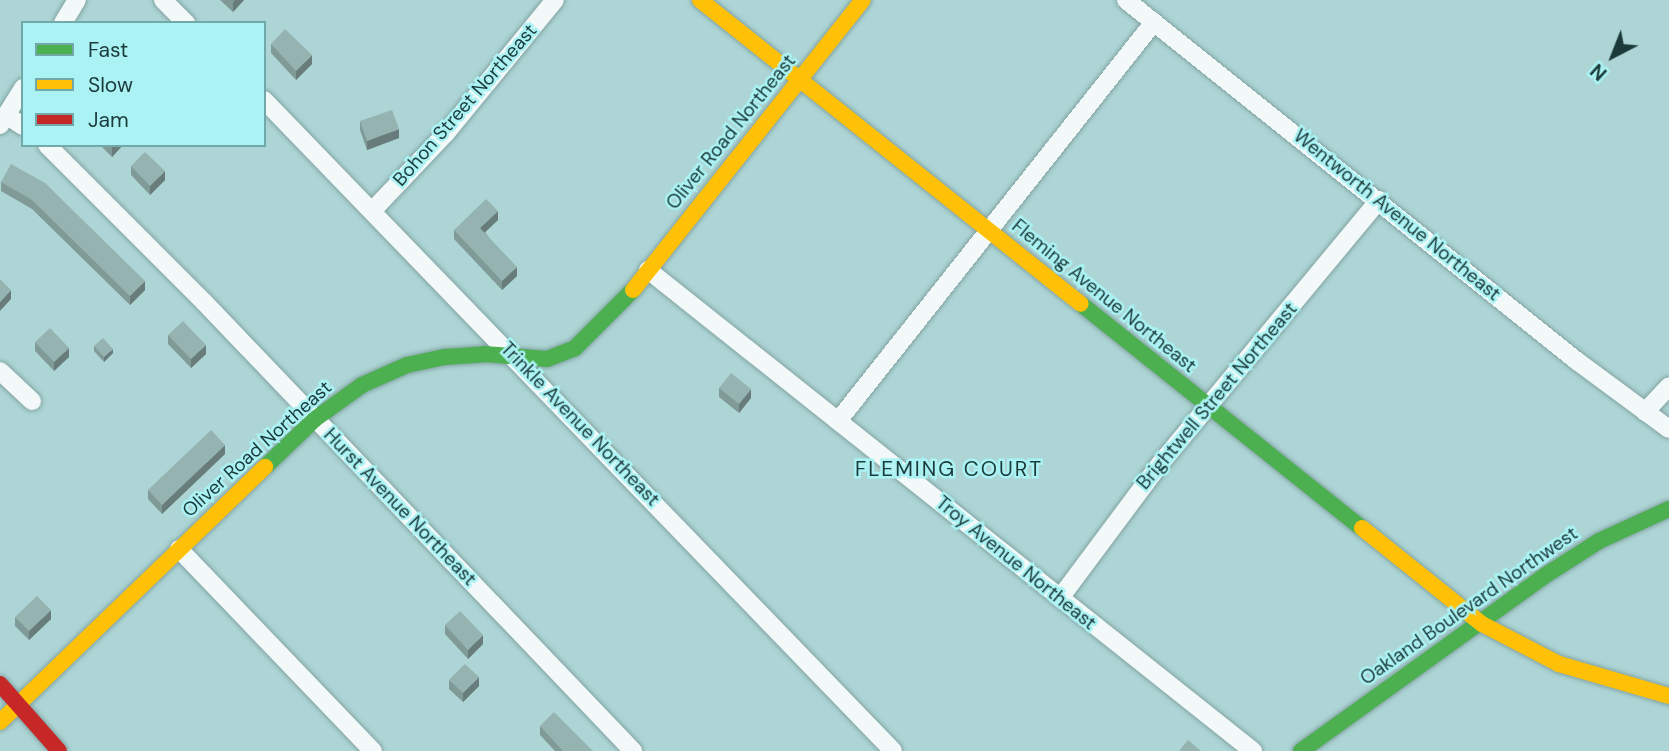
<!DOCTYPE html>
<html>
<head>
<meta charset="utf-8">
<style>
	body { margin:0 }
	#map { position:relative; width:1669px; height:751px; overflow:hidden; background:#add5d5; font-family:"DM Sans",sans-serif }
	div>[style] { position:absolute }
	.roads { filter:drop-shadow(0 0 2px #83a3a3) drop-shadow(0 0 2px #83a3a3) }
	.street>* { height:18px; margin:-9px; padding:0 9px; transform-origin:9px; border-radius:9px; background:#f3f9f9 }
	.fast>* { height:16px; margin:-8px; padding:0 8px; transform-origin:8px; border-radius:8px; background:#4caf50 }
	.slow>* { height:16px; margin:-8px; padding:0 8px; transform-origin:8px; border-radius:8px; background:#ffc107 }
	.jam>* { height:16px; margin:-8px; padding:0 8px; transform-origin:8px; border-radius:8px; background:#c62828 }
	.wall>* { inset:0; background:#809a97 }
	.shaded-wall>* { inset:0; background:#687d7b }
	.building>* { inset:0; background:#95b3b0 }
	span { translate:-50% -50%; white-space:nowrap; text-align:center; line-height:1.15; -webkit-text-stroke:5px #aaf2f3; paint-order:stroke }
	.street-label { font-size:19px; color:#1c3a3a }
	.neighbourhood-label { font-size:21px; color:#1c3a3a; letter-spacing:2px }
	.legend { position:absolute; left:21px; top:21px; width:245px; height:126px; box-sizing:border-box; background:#aaf2f3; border:2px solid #71a8a9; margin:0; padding:9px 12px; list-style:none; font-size:21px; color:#1c3a3a }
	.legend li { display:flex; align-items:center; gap:14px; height:35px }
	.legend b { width:35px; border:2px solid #71a8a9 }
	.north { position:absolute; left:1578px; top:21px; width:70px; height:70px; -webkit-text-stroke:5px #aaf2f3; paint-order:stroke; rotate:222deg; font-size:19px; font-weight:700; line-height:28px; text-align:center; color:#1c3a3a }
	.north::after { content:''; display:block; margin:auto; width:24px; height:32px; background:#1c3a3a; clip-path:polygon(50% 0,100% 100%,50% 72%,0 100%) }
</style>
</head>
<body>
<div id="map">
	<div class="roads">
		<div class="street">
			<div style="left:163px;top:0;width:33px;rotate:45deg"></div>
			<div style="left:1126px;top:0;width:578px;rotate:38.68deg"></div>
			<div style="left:1577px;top:361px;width:114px;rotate:36.5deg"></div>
			<div style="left:63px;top:23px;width:27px;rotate:-59deg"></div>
			<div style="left:264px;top:100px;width:905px;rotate:45.98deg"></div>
			<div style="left:6px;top:115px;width:20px;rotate:33deg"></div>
			<div style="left:0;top:125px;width:44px;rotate:-58.1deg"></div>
			<div style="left:47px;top:145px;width:222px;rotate:45deg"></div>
			<div style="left:204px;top:302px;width:621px;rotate:46.3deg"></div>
			<div style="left:373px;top:210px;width:106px;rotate:-46.5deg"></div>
			<div style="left:446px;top:133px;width:172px;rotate:-50.7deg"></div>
			<div style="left:648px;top:270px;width:773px;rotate:38.49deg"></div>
			<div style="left:0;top:371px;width:44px;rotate:43.2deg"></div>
			<div style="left:1645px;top:412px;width:35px;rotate:-47deg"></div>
			<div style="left:838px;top:421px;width:509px;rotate:-51.62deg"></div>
			<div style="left:179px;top:549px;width:280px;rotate:46.2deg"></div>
			<div style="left:1060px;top:598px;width:167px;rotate:-53.3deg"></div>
			<div style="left:1160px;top:464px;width:343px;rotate:-50.3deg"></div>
		</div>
		<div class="fast">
			<div style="left:1081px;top:304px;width:359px;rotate:38.6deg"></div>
			<div style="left:265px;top:467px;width:69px;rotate:-43.8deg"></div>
			<div style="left:315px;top:419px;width:58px;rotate:-35.9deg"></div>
			<div style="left:362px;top:385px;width:49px;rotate:-24deg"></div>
			<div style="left:407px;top:365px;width:40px;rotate:-12deg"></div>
			<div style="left:446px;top:357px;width:39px;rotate:-4deg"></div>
			<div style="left:485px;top:354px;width:62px;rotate:4.6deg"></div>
			<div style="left:547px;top:359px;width:30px;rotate:-21deg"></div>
			<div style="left:575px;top:348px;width:82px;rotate:-45deg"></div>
			<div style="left:1301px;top:751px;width:305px;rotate:-35.7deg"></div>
			<div style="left:1549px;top:573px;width:59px;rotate:-32.6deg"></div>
			<div style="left:1599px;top:541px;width:77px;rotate:-24.6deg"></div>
		</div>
		<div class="slow">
			<div style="left:700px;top:0;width:487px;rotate:38.6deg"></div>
			<div style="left:633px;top:290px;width:370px;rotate:-51.6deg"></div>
			<div style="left:1362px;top:528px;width:154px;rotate:38.7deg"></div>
			<div style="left:1482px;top:624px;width:87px;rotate:27.5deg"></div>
			<div style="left:1559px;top:664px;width:115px;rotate:16.2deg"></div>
			<div style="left:0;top:722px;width:368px;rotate:-43.9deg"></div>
		</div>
		<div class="jam">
			<div style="left:0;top:684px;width:89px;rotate:48.6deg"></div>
		</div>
	</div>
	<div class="wall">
		<div style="clip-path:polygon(220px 0,244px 0,233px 12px)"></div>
		<div style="clip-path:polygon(271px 44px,312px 64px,296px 80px,271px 53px)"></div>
		<div style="clip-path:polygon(360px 121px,399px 138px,367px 150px,360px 130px)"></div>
		<div style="clip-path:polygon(100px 145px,123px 145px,112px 157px)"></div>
		<div style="clip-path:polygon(131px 166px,165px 180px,150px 195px,131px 175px)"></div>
		<div style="clip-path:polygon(1px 182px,45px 183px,145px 290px,130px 305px,32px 209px,1px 191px)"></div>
		<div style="clip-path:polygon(498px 220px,485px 232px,517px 276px,502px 290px,454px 239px,454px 230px)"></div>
		<div style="clip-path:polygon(168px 335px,206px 354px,191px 368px,168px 344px)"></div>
		<div style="clip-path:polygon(35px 342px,69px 357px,54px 371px,35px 351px)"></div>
		<div style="clip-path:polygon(94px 346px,113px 353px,104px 362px,94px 351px)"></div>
		<div style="clip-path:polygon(719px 388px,751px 398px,739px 413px,719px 397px)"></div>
		<div style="clip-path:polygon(225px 454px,162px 514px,148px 499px,148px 490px)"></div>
		<div style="clip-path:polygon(15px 617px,51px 619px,29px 640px,15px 626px)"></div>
		<div style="clip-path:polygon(445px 625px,483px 644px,468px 659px,445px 634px)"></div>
		<div style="clip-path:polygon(449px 680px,479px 686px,463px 702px,449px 689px)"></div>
		<div style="clip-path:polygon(540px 726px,593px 751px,555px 751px,540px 735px)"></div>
	</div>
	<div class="shaded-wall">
		<div style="clip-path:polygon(235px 0,244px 0,233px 12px,233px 3px)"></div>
		<div style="clip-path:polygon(312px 55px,312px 64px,296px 80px,296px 71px)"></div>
		<div style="clip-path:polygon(399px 129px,399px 138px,367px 150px,367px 141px)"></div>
		<div style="clip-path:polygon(114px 145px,123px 145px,112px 157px,112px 148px)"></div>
		<div style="clip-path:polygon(165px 171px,165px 180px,150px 195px,150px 186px)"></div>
		<div style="clip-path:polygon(498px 211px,498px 220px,480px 237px,480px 228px)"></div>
		<div style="clip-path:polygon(517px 267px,517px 276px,502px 290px,502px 281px)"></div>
		<div style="clip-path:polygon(145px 281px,145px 290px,130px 305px,130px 296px)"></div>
		<div style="clip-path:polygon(11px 290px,11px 299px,0 311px,0 302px)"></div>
		<div style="clip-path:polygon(206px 345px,206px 354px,191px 368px,191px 359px)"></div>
		<div style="clip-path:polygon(69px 348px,69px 357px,54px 371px,54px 362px)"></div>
		<div style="clip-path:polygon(113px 349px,113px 353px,104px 362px,104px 357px)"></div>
		<div style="clip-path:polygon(751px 389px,751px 398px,739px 413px,739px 404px)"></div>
		<div style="clip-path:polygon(225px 445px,225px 454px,162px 514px,162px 505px)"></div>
		<div style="clip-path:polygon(51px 610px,51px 619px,29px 640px,29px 631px)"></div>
		<div style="clip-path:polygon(483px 635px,483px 644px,468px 659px,468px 650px)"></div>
		<div style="clip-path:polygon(479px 677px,479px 686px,463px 702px,463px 693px)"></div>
	</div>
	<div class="building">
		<div style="clip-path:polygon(285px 29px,312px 55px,296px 71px,271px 44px)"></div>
		<div style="clip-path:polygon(392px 110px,399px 129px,367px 141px,360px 121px)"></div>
		<div style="clip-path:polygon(145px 152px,165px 171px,150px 186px,131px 166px)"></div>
		<div style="clip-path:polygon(11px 164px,45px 183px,145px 281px,130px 296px,32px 200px,1px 182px)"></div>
		<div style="clip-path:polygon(486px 199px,498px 211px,480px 228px,517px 267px,502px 281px,454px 230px)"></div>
		<div style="clip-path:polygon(0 279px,11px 290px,0 302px)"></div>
		<div style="clip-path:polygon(183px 321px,206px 345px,191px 359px,168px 335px)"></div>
		<div style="clip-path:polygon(50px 328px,69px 348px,54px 362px,35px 342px)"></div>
		<div style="clip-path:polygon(103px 338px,113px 349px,104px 357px,94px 346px)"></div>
		<div style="clip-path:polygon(731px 373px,751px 389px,739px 404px,719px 388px)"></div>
		<div style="clip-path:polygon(211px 430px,225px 445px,162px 505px,148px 490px)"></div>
		<div style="clip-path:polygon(37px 596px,51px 610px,29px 631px,15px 617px)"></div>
		<div style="clip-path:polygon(460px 611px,483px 635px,468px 650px,445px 625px)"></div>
		<div style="clip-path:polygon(465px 664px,479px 677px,463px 693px,449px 680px)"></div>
		<div style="clip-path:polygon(554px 712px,593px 751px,563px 751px,540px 726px)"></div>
		<div style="clip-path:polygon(1188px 740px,1201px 751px,1179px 751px)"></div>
	</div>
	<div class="street-label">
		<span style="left:465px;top:105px;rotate:-49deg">Bohon Street Northeast</span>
		<span style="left:731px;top:132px;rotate:-51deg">Oliver Road Northeast</span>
		<span style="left:1397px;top:215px;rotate:39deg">Wentworth Avenue Northeast</span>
		<span style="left:1104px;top:296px;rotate:39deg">Fleming Avenue Northeast</span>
		<span style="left:1217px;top:396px;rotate:-50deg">Brightwell Street Northeast</span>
		<span style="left:580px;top:424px;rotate:46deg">Trinkle Avenue Northeast</span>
		<span style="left:257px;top:449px;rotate:-42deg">Oliver Road Northeast</span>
		<span style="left:400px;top:507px;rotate:46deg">Hurst Avenue Northeast</span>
		<span style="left:1016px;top:563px;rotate:39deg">Troy Avenue Northeast</span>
		<span style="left:1469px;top:606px;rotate:-35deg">Oakland Boulevard Northwest</span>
	</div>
	<div class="neighbourhood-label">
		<span style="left:949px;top:469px">FLEMING COURT</span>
	</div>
	<ul class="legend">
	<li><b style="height:9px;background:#4caf50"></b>Fast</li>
	<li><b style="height:9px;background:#ffc107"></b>Slow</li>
	<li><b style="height:9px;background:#c62828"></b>Jam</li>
	</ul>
	<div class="north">N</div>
</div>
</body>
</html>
